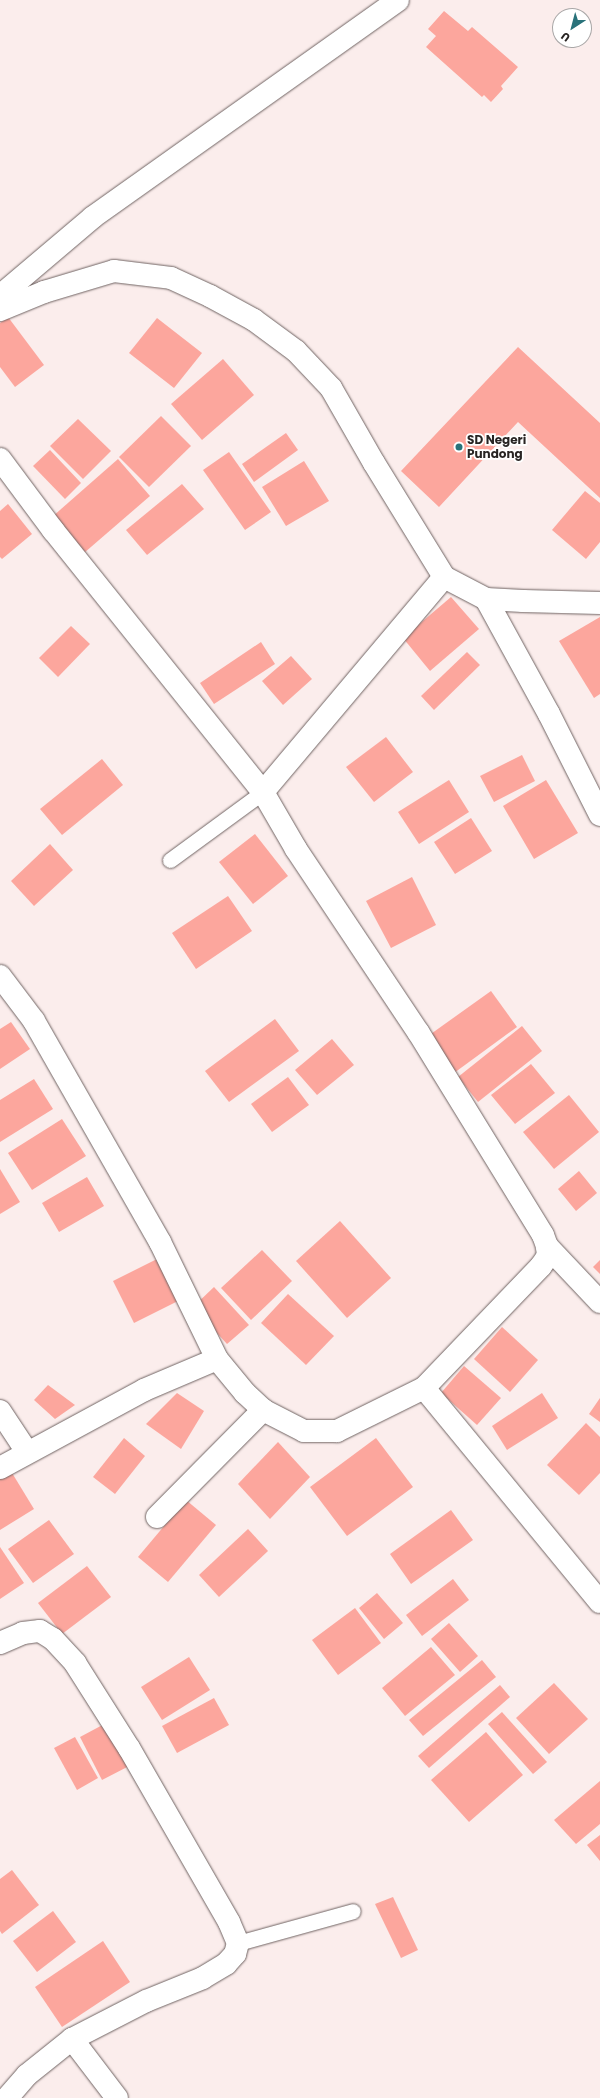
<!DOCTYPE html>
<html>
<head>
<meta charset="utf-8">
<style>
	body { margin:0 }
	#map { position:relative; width:600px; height:2098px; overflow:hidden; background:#fbedec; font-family:Poppins,sans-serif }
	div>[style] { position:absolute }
	.building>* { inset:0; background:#fca69d }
	.roads { filter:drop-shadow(0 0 1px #706463) drop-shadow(0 0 1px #706463) }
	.lane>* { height:15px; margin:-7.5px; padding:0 7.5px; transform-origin:7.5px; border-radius:7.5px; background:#fff }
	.street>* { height:22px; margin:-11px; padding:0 11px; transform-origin:11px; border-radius:11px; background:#fff }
	.dots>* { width:11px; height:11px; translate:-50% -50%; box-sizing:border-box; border:2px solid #fff; border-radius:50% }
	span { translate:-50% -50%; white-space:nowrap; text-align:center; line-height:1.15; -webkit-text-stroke:3.5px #fff; paint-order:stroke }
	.poi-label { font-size:12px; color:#282423; font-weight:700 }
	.left { translate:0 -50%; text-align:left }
	.north { position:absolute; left:552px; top:8px; width:40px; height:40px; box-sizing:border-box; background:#fff; border:1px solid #a9a7a7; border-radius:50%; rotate:216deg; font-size:11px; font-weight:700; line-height:16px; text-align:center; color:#282423 }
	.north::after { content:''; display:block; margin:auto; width:14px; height:18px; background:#29727a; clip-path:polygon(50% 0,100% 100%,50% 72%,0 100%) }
</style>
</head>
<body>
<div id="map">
	<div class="building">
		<div style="clip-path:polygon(444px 11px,468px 31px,472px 27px,518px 67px,501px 86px,503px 89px,491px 102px,484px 95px,482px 97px,426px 47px,436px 36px,428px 29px)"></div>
		<div style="clip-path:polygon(8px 317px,44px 365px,15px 387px,0 367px,0 323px)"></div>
		<div style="clip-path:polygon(157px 318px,202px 353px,174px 388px,129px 353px)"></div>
		<div style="clip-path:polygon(518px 347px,600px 423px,600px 498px,518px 422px,439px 507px,401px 471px)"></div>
		<div style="clip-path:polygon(223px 359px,254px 395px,202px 440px,171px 404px)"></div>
		<div style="clip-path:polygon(161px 416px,191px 446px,149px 487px,119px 457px)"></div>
		<div style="clip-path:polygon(78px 419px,111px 451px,83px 479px,50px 446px)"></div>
		<div style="clip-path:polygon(286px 433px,298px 450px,254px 482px,242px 464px)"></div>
		<div style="clip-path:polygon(50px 450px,81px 483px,65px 499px,33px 466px)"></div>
		<div style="clip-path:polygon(229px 452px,271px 512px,245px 530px,203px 470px)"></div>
		<div style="clip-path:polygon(118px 459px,150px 496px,84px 553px,52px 517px)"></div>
		<div style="clip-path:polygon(304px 461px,329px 501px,286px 526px,262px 487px)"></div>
		<div style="clip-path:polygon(182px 484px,204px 509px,147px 555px,126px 530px)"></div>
		<div style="clip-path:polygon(585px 491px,600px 503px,600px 542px,586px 559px,552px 530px)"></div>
		<div style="clip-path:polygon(8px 504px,32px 534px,2px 559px,0 557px,0 511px)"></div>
		<div style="clip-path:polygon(451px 597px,479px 629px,430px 671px,403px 638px)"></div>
		<div style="clip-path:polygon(600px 617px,600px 694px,594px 698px,559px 641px)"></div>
		<div style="clip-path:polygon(71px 626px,90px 644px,58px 677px,39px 658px)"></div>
		<div style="clip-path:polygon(261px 642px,275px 664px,214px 704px,200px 683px)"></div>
		<div style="clip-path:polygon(467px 652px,480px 665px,434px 710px,421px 696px)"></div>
		<div style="clip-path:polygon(291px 656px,312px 679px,283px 705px,262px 681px)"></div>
		<div style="clip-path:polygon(386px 737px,413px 772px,374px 802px,346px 767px)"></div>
		<div style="clip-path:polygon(522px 755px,535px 781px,494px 802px,480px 776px)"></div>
		<div style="clip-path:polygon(102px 759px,123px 785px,62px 835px,40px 809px)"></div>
		<div style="clip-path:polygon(449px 780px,469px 812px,419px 844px,398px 812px)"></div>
		<div style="clip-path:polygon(546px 780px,578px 833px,534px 859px,503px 806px)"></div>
		<div style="clip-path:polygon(471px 818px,492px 851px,455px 874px,434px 842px)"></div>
		<div style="clip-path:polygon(255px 834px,288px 876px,253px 904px,219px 862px)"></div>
		<div style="clip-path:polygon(50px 844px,73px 870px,34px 906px,11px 881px)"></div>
		<div style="clip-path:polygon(412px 877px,436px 925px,391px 948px,366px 901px)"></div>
		<div style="clip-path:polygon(228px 896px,252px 931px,196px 969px,172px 933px)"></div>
		<div style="clip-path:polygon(491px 991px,517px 1027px,454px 1073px,428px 1036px)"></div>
		<div style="clip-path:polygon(275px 1019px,299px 1051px,229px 1102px,205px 1071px)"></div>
		<div style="clip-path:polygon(11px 1022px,30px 1049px,0 1069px,0 1029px)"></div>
		<div style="clip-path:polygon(522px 1026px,542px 1051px,478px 1102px,458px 1077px)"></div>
		<div style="clip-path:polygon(332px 1039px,354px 1065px,317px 1095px,295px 1070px)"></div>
		<div style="clip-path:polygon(531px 1064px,555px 1093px,515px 1124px,491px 1095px)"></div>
		<div style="clip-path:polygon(288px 1077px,309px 1105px,272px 1132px,251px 1104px)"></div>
		<div style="clip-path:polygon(34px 1079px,53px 1109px,0 1142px,0 1100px)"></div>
		<div style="clip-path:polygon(569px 1095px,599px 1132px,554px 1169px,523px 1132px)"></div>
		<div style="clip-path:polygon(62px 1119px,86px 1156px,32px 1190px,8px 1153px)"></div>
		<div style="clip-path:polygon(0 1169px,20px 1202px,0 1214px)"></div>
		<div style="clip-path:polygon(579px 1171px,597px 1193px,576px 1211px,558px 1189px)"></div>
		<div style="clip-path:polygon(87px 1177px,104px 1206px,59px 1232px,42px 1203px)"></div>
		<div style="clip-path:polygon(340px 1221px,391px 1278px,347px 1318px,296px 1261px)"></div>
		<div style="clip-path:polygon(262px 1250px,292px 1281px,251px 1320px,221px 1288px)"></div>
		<div style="clip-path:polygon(161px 1257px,182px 1299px,134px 1323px,113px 1281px)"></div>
		<div style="clip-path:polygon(600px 1260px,600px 1274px,593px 1267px)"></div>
		<div style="clip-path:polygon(214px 1287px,249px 1325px,227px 1344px,193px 1307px)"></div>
		<div style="clip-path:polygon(288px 1294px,334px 1336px,306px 1365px,261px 1323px)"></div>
		<div style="clip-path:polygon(502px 1327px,538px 1360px,510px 1392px,474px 1359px)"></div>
		<div style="clip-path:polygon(464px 1366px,501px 1398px,477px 1425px,441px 1393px)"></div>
		<div style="clip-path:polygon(48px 1385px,75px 1405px,55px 1419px,34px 1400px)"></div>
		<div style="clip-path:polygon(177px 1393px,204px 1411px,181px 1449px,146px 1424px)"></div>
		<div style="clip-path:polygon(542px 1393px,558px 1418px,507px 1450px,492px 1426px)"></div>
		<div style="clip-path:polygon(600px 1398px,600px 1422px,589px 1414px)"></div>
		<div style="clip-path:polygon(586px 1423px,600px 1437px,600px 1473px,579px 1495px,547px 1465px)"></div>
		<div style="clip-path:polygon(124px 1438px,145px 1456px,115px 1494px,93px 1477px)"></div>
		<div style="clip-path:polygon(376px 1438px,413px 1487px,347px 1536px,310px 1487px)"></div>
		<div style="clip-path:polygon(278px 1442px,310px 1477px,270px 1519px,238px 1484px)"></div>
		<div style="clip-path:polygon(9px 1468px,34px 1509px,0 1530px,0 1473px)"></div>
		<div style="clip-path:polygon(186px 1500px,216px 1525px,168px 1582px,138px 1557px)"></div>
		<div style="clip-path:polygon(451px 1510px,473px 1540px,411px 1584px,390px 1554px)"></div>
		<div style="clip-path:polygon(49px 1520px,74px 1554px,33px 1583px,8px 1549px)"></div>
		<div style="clip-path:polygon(248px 1529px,268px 1551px,219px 1597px,199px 1575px)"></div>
		<div style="clip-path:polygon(0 1547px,24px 1583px,0 1599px)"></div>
		<div style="clip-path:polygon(87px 1566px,111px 1597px,62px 1634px,38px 1603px)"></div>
		<div style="clip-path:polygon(453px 1579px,469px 1600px,422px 1636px,406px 1615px)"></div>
		<div style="clip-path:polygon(377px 1593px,403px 1623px,384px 1639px,359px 1608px)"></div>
		<div style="clip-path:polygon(355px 1608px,381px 1643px,338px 1675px,312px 1640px)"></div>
		<div style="clip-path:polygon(449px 1623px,478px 1656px,460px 1672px,431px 1639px)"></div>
		<div style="clip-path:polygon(431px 1647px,455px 1675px,405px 1716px,382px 1688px)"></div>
		<div style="clip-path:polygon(189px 1657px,210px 1690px,162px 1720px,141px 1687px)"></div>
		<div style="clip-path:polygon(482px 1660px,496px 1677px,423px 1736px,409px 1720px)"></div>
		<div style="clip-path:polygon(554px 1683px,588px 1719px,549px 1754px,516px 1718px)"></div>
		<div style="clip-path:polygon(500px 1685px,510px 1697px,429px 1768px,418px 1756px)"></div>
		<div style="clip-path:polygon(214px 1698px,229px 1725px,177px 1753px,162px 1726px)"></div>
		<div style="clip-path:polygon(502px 1712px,547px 1762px,533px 1774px,488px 1724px)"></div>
		<div style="clip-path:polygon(110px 1721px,133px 1764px,102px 1780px,80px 1737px)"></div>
		<div style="clip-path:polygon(486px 1732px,523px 1775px,469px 1822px,431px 1780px)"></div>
		<div style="clip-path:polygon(75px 1737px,98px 1778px,77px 1790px,54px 1748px)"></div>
		<div style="clip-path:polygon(600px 1781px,600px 1824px,576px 1844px,554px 1820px)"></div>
		<div style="clip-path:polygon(600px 1835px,600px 1861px,587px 1845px)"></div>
		<div style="clip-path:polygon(12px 1870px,39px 1905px,2px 1934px,0 1931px,0 1879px)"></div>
		<div style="clip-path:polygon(393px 1897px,418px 1950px,401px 1958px,375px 1904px)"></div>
		<div style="clip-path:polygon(53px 1911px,76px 1942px,37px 1972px,13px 1941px)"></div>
		<div style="clip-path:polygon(103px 1941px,130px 1982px,62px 2027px,35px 1987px)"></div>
	</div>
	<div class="roads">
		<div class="lane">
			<div style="left:170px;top:860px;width:115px;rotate:-36.2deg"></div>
			<div style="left:238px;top:1943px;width:119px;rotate:-15.5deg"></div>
		</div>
		<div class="street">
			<div style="left:0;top:296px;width:122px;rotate:-40.3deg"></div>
			<div style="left:93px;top:217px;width:374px;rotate:-35.4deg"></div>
			<div style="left:0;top:310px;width:48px;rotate:-22.2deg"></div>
			<div style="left:44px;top:292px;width:73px;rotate:-16.7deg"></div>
			<div style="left:114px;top:271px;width:57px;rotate:7deg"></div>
			<div style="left:171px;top:278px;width:43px;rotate:24.8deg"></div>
			<div style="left:210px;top:296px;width:50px;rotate:28.6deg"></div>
			<div style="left:254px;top:320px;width:52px;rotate:36.4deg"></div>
			<div style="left:296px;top:351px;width:51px;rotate:46.6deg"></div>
			<div style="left:331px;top:388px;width:86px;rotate:60.2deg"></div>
			<div style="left:374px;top:463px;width:134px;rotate:58.4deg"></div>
			<div style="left:444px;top:577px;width:47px;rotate:27.6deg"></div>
			<div style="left:486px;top:599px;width:37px;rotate:3deg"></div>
			<div style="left:523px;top:601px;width:77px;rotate:1.5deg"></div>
			<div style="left:0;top:459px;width:89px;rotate:53.3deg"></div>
			<div style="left:53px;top:530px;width:336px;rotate:51.3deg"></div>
			<div style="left:486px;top:599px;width:131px;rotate:61.3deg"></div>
			<div style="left:549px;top:714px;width:113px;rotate:63.2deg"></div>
			<div style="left:0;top:976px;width:56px;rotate:52.9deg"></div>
			<div style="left:34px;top:1021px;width:254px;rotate:60.3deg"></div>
			<div style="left:160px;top:1242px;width:130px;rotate:64deg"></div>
			<div style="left:217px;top:1359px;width:44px;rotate:50.5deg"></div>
			<div style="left:245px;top:1393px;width:25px;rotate:43deg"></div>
			<div style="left:263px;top:1410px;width:46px;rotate:27.1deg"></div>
			<div style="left:304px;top:1431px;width:33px"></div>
			<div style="left:337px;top:1431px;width:97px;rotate:-26.3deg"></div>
			<div style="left:424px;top:1388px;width:169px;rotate:-46.2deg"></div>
			<div style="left:541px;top:1266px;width:12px;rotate:-55deg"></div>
			<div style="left:548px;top:1256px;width:10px;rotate:-96deg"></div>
			<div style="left:547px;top:1246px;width:12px;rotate:-110deg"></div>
			<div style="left:543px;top:1235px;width:238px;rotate:-121.6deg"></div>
			<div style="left:418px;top:1032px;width:220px;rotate:-123.7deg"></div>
			<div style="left:296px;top:849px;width:66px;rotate:-120.1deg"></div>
			<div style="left:263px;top:792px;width:281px;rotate:-49.9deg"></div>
			<div style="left:547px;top:1246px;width:77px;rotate:46.6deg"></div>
			<div style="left:424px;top:1388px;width:277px;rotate:50.6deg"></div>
			<div style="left:0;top:1411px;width:49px;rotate:56.6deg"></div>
			<div style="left:0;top:1468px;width:164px;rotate:-28.4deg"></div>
			<div style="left:144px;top:1390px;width:79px;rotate:-23deg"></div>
			<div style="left:157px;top:1517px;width:151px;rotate:-45.3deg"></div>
			<div style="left:0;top:1643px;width:25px;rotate:-23deg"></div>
			<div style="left:23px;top:1633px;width:17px;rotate:-7deg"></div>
			<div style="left:40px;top:1631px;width:15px;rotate:32deg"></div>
			<div style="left:53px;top:1639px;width:33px;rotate:47deg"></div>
			<div style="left:75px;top:1663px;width:101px;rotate:57.6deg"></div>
			<div style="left:129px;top:1748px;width:201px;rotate:60.1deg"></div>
			<div style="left:229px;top:1922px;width:23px;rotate:67deg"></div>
			<div style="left:238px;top:1943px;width:11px;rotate:105deg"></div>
			<div style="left:235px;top:1954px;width:13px;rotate:132deg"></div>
			<div style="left:226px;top:1964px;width:27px;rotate:149deg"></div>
			<div style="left:203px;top:1978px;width:61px;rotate:158deg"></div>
			<div style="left:146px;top:2001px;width:83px;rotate:152.8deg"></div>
			<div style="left:7px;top:2098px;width:30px;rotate:-49deg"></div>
			<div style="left:27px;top:2075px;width:58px;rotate:-38.7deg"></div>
			<div style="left:72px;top:2039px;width:74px;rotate:52.7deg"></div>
		</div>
	</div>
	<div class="dots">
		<div style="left:459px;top:447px;background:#29727a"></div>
	</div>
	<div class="poi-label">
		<span class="left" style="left:467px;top:447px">SD Negeri<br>Pundong</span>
	</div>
	<div class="north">U</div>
</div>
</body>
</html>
